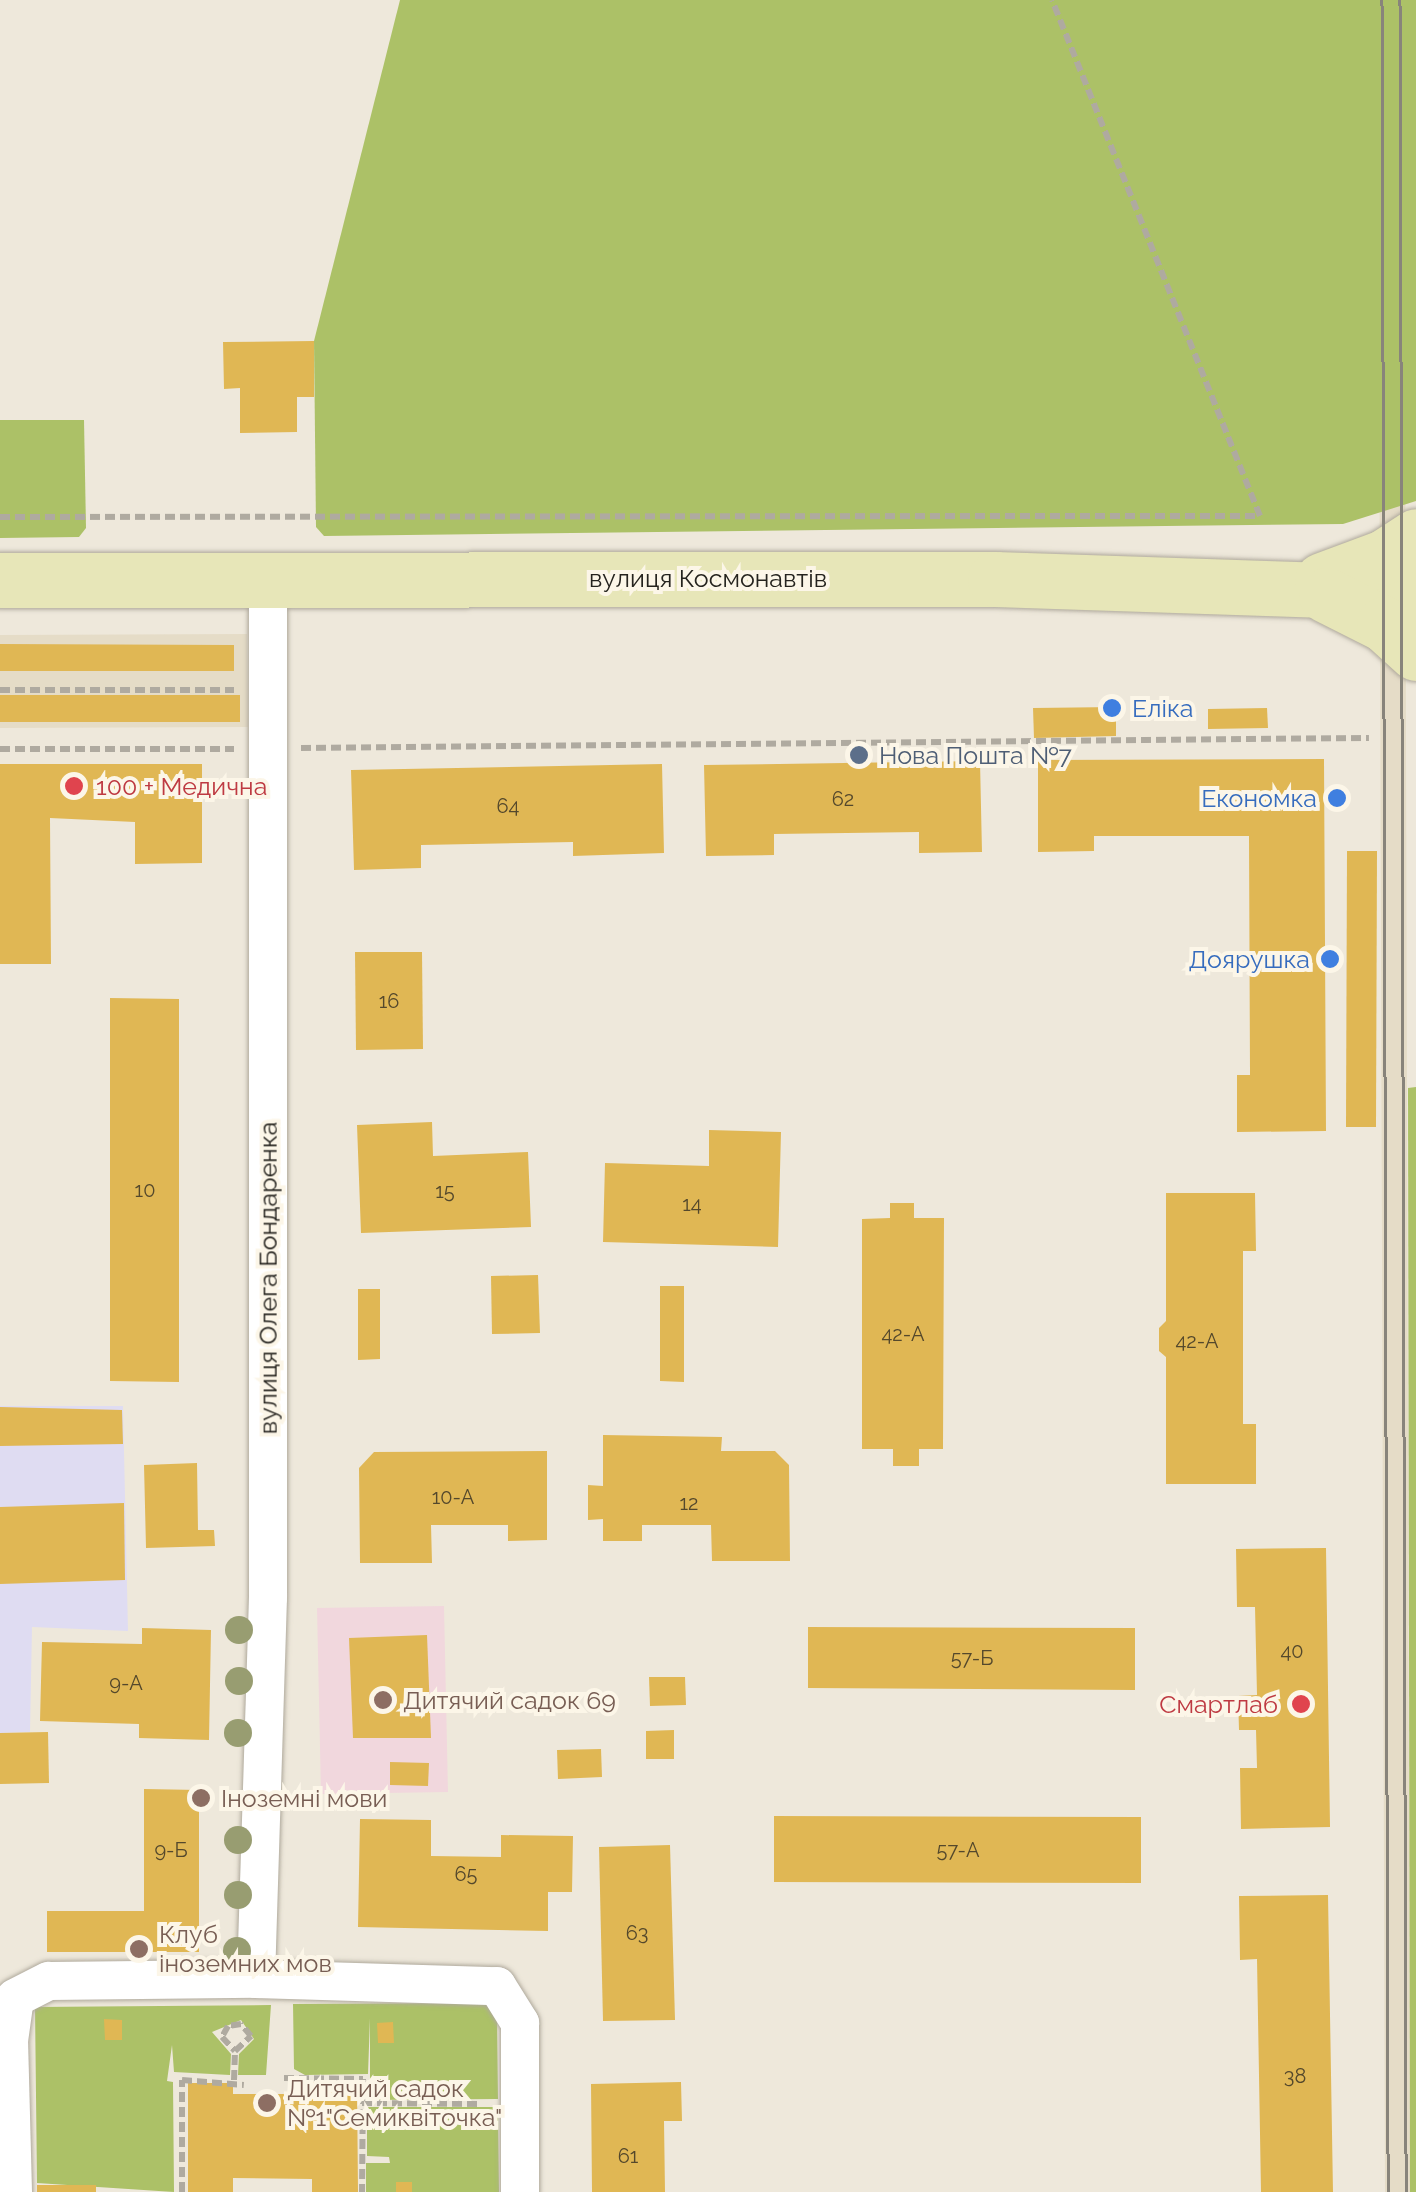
<!DOCTYPE html>
<html>
<head>
<meta charset="utf-8">
<style>
	body { margin:0 }
	#map { position:relative; width:1416px; height:2192px; overflow:hidden; background:#eee8db; font-family:Raleway,sans-serif }
	div>[style] { position:absolute }
	.built>* { inset:0; background:#e5dcc7 }
	.industrial>* { inset:0; background:#dfdcf2 }
	.education>* { inset:0; background:#f1d7dd }
	.green>* { inset:0; background:#acc167 }
	.building>* { inset:0; background:#e0b754 }
	.path>* { height:6px; margin-top:-3px; transform-origin:0; background:repeating-linear-gradient(90deg,#afaaa0 0 10px,transparent 0 15px) }
	.roads { filter:drop-shadow(0 0 2px #afa99c) drop-shadow(0 0 2px #afa99c) }
	.minor>* { height:38px; margin:-19px; padding:0 19px; transform-origin:19px; border-radius:19px; background:#fff }
	.secondary>* { height:55px; margin:-27.5px; padding:0 27.5px; transform-origin:27.5px; border-radius:27.5px; background:#e7e6b8 }
	.tram>* { height:2.5px; margin:-1.25px; padding:0 1.25px; transform-origin:1.25px; border-radius:1.25px; background:#88847b }
	.trees>* { width:28px; height:28px; margin:-14px; border-radius:50%; background:#989d71 }
	.dots>* { width:28px; height:28px; translate:-50% -50%; box-sizing:border-box; border:5px solid #fcf6e8; border-radius:50% }
	span { translate:-50% -50%; white-space:nowrap; text-align:center; line-height:1.15; -webkit-text-stroke:8px #fcf6e8; paint-order:stroke }
	.number-label { font-size:20px; color:#54482c }
	.number-label span { -webkit-text-stroke-width:0 }
	.street-label { font-size:25px; color:#25231e }
	.shop-label { font-size:25px; color:#366cbe }
	.left { translate:0 -50%; text-align:left }
	.right { translate:-100% -50%; text-align:right }
	.service-label { font-size:25px; color:#4e5e75 }
	.health-label { font-size:25px; color:#be3a42 }
	.education-label { font-size:25px; color:#785e54 }
</style>
</head>
<body>
<div id="map">
	<div class="built">
		<div style="clip-path:polygon(1378px 0,1404px 0,1410px 2192px,1385px 2192px)"></div>
		<div style="clip-path:polygon(247px 634px,248px 727px,0 728px,0 635px)"></div>
	</div>
	<div class="industrial">
		<div style="clip-path:polygon(0 1406px,123px 1406px,128px 1631px,32px 1627px,30px 1732px,0 1733px)"></div>
	</div>
	<div class="education">
		<div style="clip-path:polygon(444px 1606px,448px 1792px,321px 1794px,317px 1608px)"></div>
	</div>
	<div class="green">
		<div style="clip-path:polygon(400px 0,1416px 0,1416px 501px,1343px 524px,324px 536px,316px 527px,314px 341px)"></div>
		<div style="clip-path:polygon(0 420px,84px 420px,86px 528px,79px 537px,0 538px)"></div>
		<div style="clip-path:polygon(1416px 1087px,1416px 2192px,1410px 2192px,1408px 1088px)"></div>
		<div style="clip-path:polygon(490px 2003px,497px 2014px,498px 2099px,366px 2100px,370px 2085px,370px 2018px,368px 2074px,305px 2075px,294px 2069px,293px 2004px)"></div>
		<div style="clip-path:polygon(271px 2005px,266px 2075px,238px 2075px,239px 2054px,254px 2039px,241px 2020px,212px 2032px,231px 2054px,230px 2075px,174px 2072px,172px 2045px,167px 2081px,173px 2082px,174px 2192px,37px 2183px,35px 2007px)"></div>
		<div style="clip-path:polygon(367px 2107px,498px 2107px,499px 2192px,366px 2192px,366px 2163px,390px 2163px,389px 2157px,367px 2156px)"></div>
	</div>
	<div class="building">
		<div style="clip-path:polygon(314px 341px,314px 397px,297px 397px,297px 432px,240px 433px,240px 388px,224px 389px,223px 342px)"></div>
		<div style="clip-path:polygon(0 644px,234px 645px,234px 671px,0 671px)"></div>
		<div style="clip-path:polygon(0 695px,240px 695px,240px 722px,0 722px)"></div>
		<div style="clip-path:polygon(1116px 707px,1116px 736px,1034px 738px,1033px 708px)"></div>
		<div style="clip-path:polygon(1267px 708px,1268px 728px,1208px 729px,1208px 709px)"></div>
		<div style="clip-path:polygon(1324px 759px,1326px 1131px,1237px 1132px,1237px 1075px,1250px 1075px,1249px 836px,1094px 836px,1094px 851px,1038px 852px,1038px 760px)"></div>
		<div style="clip-path:polygon(980px 761px,982px 852px,919px 853px,919px 832px,774px 834px,774px 855px,706px 856px,704px 765px)"></div>
		<div style="clip-path:polygon(0 764px,202px 764px,202px 863px,135px 864px,135px 822px,50px 818px,51px 964px,0 964px)"></div>
		<div style="clip-path:polygon(662px 764px,664px 853px,573px 856px,573px 842px,421px 845px,421px 868px,354px 870px,351px 770px)"></div>
		<div style="clip-path:polygon(1347px 851px,1377px 851px,1376px 1127px,1346px 1127px)"></div>
		<div style="clip-path:polygon(355px 952px,422px 952px,423px 1049px,356px 1050px)"></div>
		<div style="clip-path:polygon(110px 998px,179px 999px,179px 1382px,110px 1381px)"></div>
		<div style="clip-path:polygon(432px 1122px,433px 1156px,528px 1152px,531px 1227px,361px 1233px,357px 1125px)"></div>
		<div style="clip-path:polygon(709px 1130px,781px 1132px,778px 1247px,603px 1242px,605px 1163px,709px 1166px)"></div>
		<div style="clip-path:polygon(1166px 1193px,1255px 1193px,1256px 1251px,1243px 1251px,1243px 1424px,1256px 1424px,1256px 1484px,1166px 1484px,1166px 1357px,1159px 1351px,1159px 1328px,1166px 1321px)"></div>
		<div style="clip-path:polygon(890px 1203px,914px 1203px,914px 1218px,944px 1218px,943px 1449px,919px 1449px,919px 1466px,893px 1466px,893px 1449px,862px 1449px,862px 1219px,890px 1218px)"></div>
		<div style="clip-path:polygon(538px 1275px,540px 1333px,492px 1334px,491px 1276px)"></div>
		<div style="clip-path:polygon(660px 1286px,684px 1286px,684px 1382px,660px 1381px)"></div>
		<div style="clip-path:polygon(358px 1289px,380px 1289px,380px 1359px,358px 1360px)"></div>
		<div style="clip-path:polygon(0 1407px,122px 1410px,123px 1444px,0 1446px)"></div>
		<div style="clip-path:polygon(603px 1435px,722px 1437px,721px 1451px,775px 1451px,789px 1465px,790px 1561px,712px 1561px,711px 1525px,642px 1525px,642px 1541px,603px 1541px,603px 1519px,588px 1520px,588px 1485px,603px 1486px)"></div>
		<div style="clip-path:polygon(547px 1451px,547px 1540px,508px 1541px,508px 1525px,431px 1525px,432px 1563px,360px 1563px,359px 1468px,374px 1452px)"></div>
		<div style="clip-path:polygon(197px 1463px,198px 1530px,214px 1530px,215px 1546px,146px 1548px,144px 1465px)"></div>
		<div style="clip-path:polygon(124px 1503px,125px 1580px,0 1584px,0 1507px)"></div>
		<div style="clip-path:polygon(1326px 1548px,1330px 1827px,1241px 1829px,1240px 1768px,1257px 1768px,1256px 1730px,1239px 1730px,1238px 1696px,1257px 1695px,1255px 1607px,1237px 1607px,1236px 1549px)"></div>
		<div style="clip-path:polygon(808px 1627px,1135px 1628px,1135px 1690px,808px 1688px)"></div>
		<div style="clip-path:polygon(142px 1628px,211px 1630px,209px 1740px,139px 1738px,139px 1724px,40px 1721px,42px 1642px,142px 1644px)"></div>
		<div style="clip-path:polygon(427px 1635px,431px 1738px,353px 1738px,349px 1638px)"></div>
		<div style="clip-path:polygon(649px 1677px,685px 1677px,686px 1705px,650px 1706px)"></div>
		<div style="clip-path:polygon(674px 1730px,674px 1759px,646px 1759px,646px 1731px)"></div>
		<div style="clip-path:polygon(48px 1732px,49px 1783px,0 1784px,0 1733px)"></div>
		<div style="clip-path:polygon(601px 1749px,602px 1777px,558px 1779px,557px 1750px)"></div>
		<div style="clip-path:polygon(390px 1762px,429px 1763px,428px 1786px,390px 1785px)"></div>
		<div style="clip-path:polygon(144px 1789px,199px 1790px,199px 1952px,47px 1952px,47px 1911px,144px 1911px)"></div>
		<div style="clip-path:polygon(774px 1816px,1141px 1817px,1141px 1883px,774px 1882px)"></div>
		<div style="clip-path:polygon(360px 1819px,431px 1820px,431px 1856px,501px 1857px,501px 1835px,573px 1836px,572px 1892px,548px 1892px,548px 1931px,358px 1927px)"></div>
		<div style="clip-path:polygon(670px 1845px,675px 2020px,603px 2021px,599px 1847px)"></div>
		<div style="clip-path:polygon(1328px 1895px,1333px 2192px,1261px 2192px,1257px 1959px,1240px 1960px,1239px 1896px)"></div>
		<div style="clip-path:polygon(104px 2019px,122px 2020px,122px 2040px,105px 2040px)"></div>
		<div style="clip-path:polygon(393px 2022px,394px 2043px,378px 2043px,377px 2023px)"></div>
		<div style="clip-path:polygon(313px 2082px,357px 2082px,358px 2192px,312px 2192px,312px 2179px,233px 2178px,233px 2192px,188px 2192px,188px 2083px,233px 2083px,233px 2094px,313px 2094px)"></div>
		<div style="clip-path:polygon(681px 2082px,682px 2121px,664px 2121px,665px 2192px,592px 2192px,591px 2084px)"></div>
		<div style="clip-path:polygon(396px 2182px,412px 2182px,412px 2192px,396px 2192px)"></div>
		<div style="clip-path:polygon(37px 2185px,96px 2185px,96px 2192px,37px 2192px)"></div>
	</div>
	<div class="path">
		<div style="left:0;top:517px;width:1260px;rotate:-0.05deg"></div>
		<div style="left:1260px;top:516px;width:556px;rotate:-111.95deg"></div>
		<div style="left:0;top:690px;width:234px"></div>
		<div style="left:301px;top:748px;width:1068px;rotate:-0.54deg"></div>
		<div style="left:0;top:749px;width:234px"></div>
		<div style="left:284px;top:2078px;width:79px;rotate:0.7deg"></div>
		<div style="left:363px;top:2079px;width:113px;rotate:90.5deg"></div>
		<div style="left:234px;top:2080px;width:29px;rotate:-88deg"></div>
		<div style="left:235px;top:2051px;width:22px;rotate:-43deg"></div>
		<div style="left:251px;top:2036px;width:16px;rotate:-130deg"></div>
		<div style="left:241px;top:2024px;width:13px;rotate:171deg"></div>
		<div style="left:228px;top:2026px;width:13px;rotate:119deg"></div>
		<div style="left:222px;top:2037px;width:19px;rotate:47deg"></div>
		<div style="left:362px;top:2103px;width:118px;rotate:0.5deg"></div>
		<div style="left:182px;top:2192px;width:112px;rotate:-90deg"></div>
		<div style="left:182px;top:2080px;width:62px;rotate:4.6deg"></div>
	</div>
	<div class="roads">
		<div class="minor">
			<div style="left:256px;top:1979px;width:381px;rotate:-88.2deg"></div>
			<div style="left:268px;top:1598px;width:1021px;rotate:-90deg"></div>
			<div style="left:13px;top:2192px;width:151px;rotate:-91.5deg"></div>
			<div style="left:9px;top:2041px;width:43px;rotate:-82.1deg"></div>
			<div style="left:15px;top:1998px;width:38px;rotate:-27deg"></div>
			<div style="left:49px;top:1981px;width:207px;rotate:-0.6deg"></div>
			<div style="left:256px;top:1979px;width:241px;rotate:1.7deg"></div>
			<div style="left:497px;top:1986px;width:44px;rotate:58.1deg"></div>
			<div style="left:520px;top:2023px;width:169px;rotate:90deg"></div>
		</div>
		<div class="secondary">
			<div style="left:0;top:580px;width:995px;rotate:-0.06deg"></div>
			<div style="left:995px;top:579px;width:421px;rotate:1.9deg"></div>
			<div style="left:1322px;top:580px;width:66px;rotate:-20.4deg"></div>
			<div style="left:1384px;top:557px;width:38px;rotate:-33deg"></div>
			<div style="left:1326px;top:595px;width:65px;rotate:26.6deg"></div>
			<div style="left:1384px;top:624px;width:43px;rotate:42.2deg"></div>
		</div>
	</div>
	<div class="tram">
		<div style="left:1382px;top:0;width:2192px;rotate:89.84deg"></div>
		<div style="left:1400px;top:0;width:2192px;rotate:89.84deg"></div>
	</div>
	<div class="trees">
		<div style="left:239px;top:1630px"></div>
		<div style="left:239px;top:1681px"></div>
		<div style="left:238px;top:1733px"></div>
		<div style="left:238px;top:1840px"></div>
		<div style="left:238px;top:1895px"></div>
		<div style="left:237px;top:1951px"></div>
	</div>
	<div class="dots">
		<div style="left:1112px;top:708px;background:#3f7fe0"></div>
		<div style="left:859px;top:755px;background:#5c6f8a"></div>
		<div style="left:74px;top:786px;background:#e0444e"></div>
		<div style="left:1337px;top:798px;background:#3f7fe0"></div>
		<div style="left:1330px;top:959px;background:#3f7fe0"></div>
		<div style="left:383px;top:1700px;background:#8d6e63"></div>
		<div style="left:1301px;top:1704px;background:#e0444e"></div>
		<div style="left:201px;top:1798px;background:#8d6e63"></div>
		<div style="left:139px;top:1949px;background:#8d6e63"></div>
		<div style="left:267px;top:2103px;background:#8d6e63"></div>
	</div>
	<div class="number-label">
		<span style="left:843px;top:799px">62</span>
		<span style="left:508px;top:806px">64</span>
		<span style="left:389px;top:1001px">16</span>
		<span style="left:145px;top:1190px">10</span>
		<span style="left:445px;top:1191px">15</span>
		<span style="left:692px;top:1204px">14</span>
		<span style="left:903px;top:1334px">42-А</span>
		<span style="left:1197px;top:1341px">42-А</span>
		<span style="left:453px;top:1497px">10-А</span>
		<span style="left:689px;top:1503px">12</span>
		<span style="left:1292px;top:1651px">40</span>
		<span style="left:972px;top:1658px">57-Б</span>
		<span style="left:126px;top:1683px">9-А</span>
		<span style="left:171px;top:1850px">9-Б</span>
		<span style="left:958px;top:1850px">57-А</span>
		<span style="left:466px;top:1874px">65</span>
		<span style="left:637px;top:1933px">63</span>
		<span style="left:1295px;top:2076px">38</span>
		<span style="left:628px;top:2156px">61</span>
	</div>
	<div class="street-label">
		<span style="left:708px;top:578px">вулиця Космонавтів</span>
		<span style="left:268px;top:1278px;rotate:-90deg">вулиця Олега Бондаренка</span>
	</div>
	<div class="shop-label">
		<span class="left" style="left:1132px;top:708px">Еліка</span>
		<span class="right" style="left:1317px;top:798px">Економка</span>
		<span class="right" style="left:1310px;top:959px">Доярушка</span>
	</div>
	<div class="service-label">
		<span class="left" style="left:879px;top:755px">Нова Пошта №7</span>
	</div>
	<div class="health-label">
		<span class="left" style="left:96px;top:786px">100 + Медична</span>
		<span class="right" style="left:1278px;top:1704px">Смартлаб</span>
	</div>
	<div class="education-label">
		<span class="left" style="left:403px;top:1700px">Дитячий садок 69</span>
		<span class="left" style="left:221px;top:1798px">Іноземні мови</span>
		<span class="left" style="left:159px;top:1949px">Клуб<br>іноземних мов</span>
		<span class="left" style="left:287px;top:2103px">Дитячий садок<br>№1"Семиквіточка"</span>
	</div>
</div>
</body>
</html>
